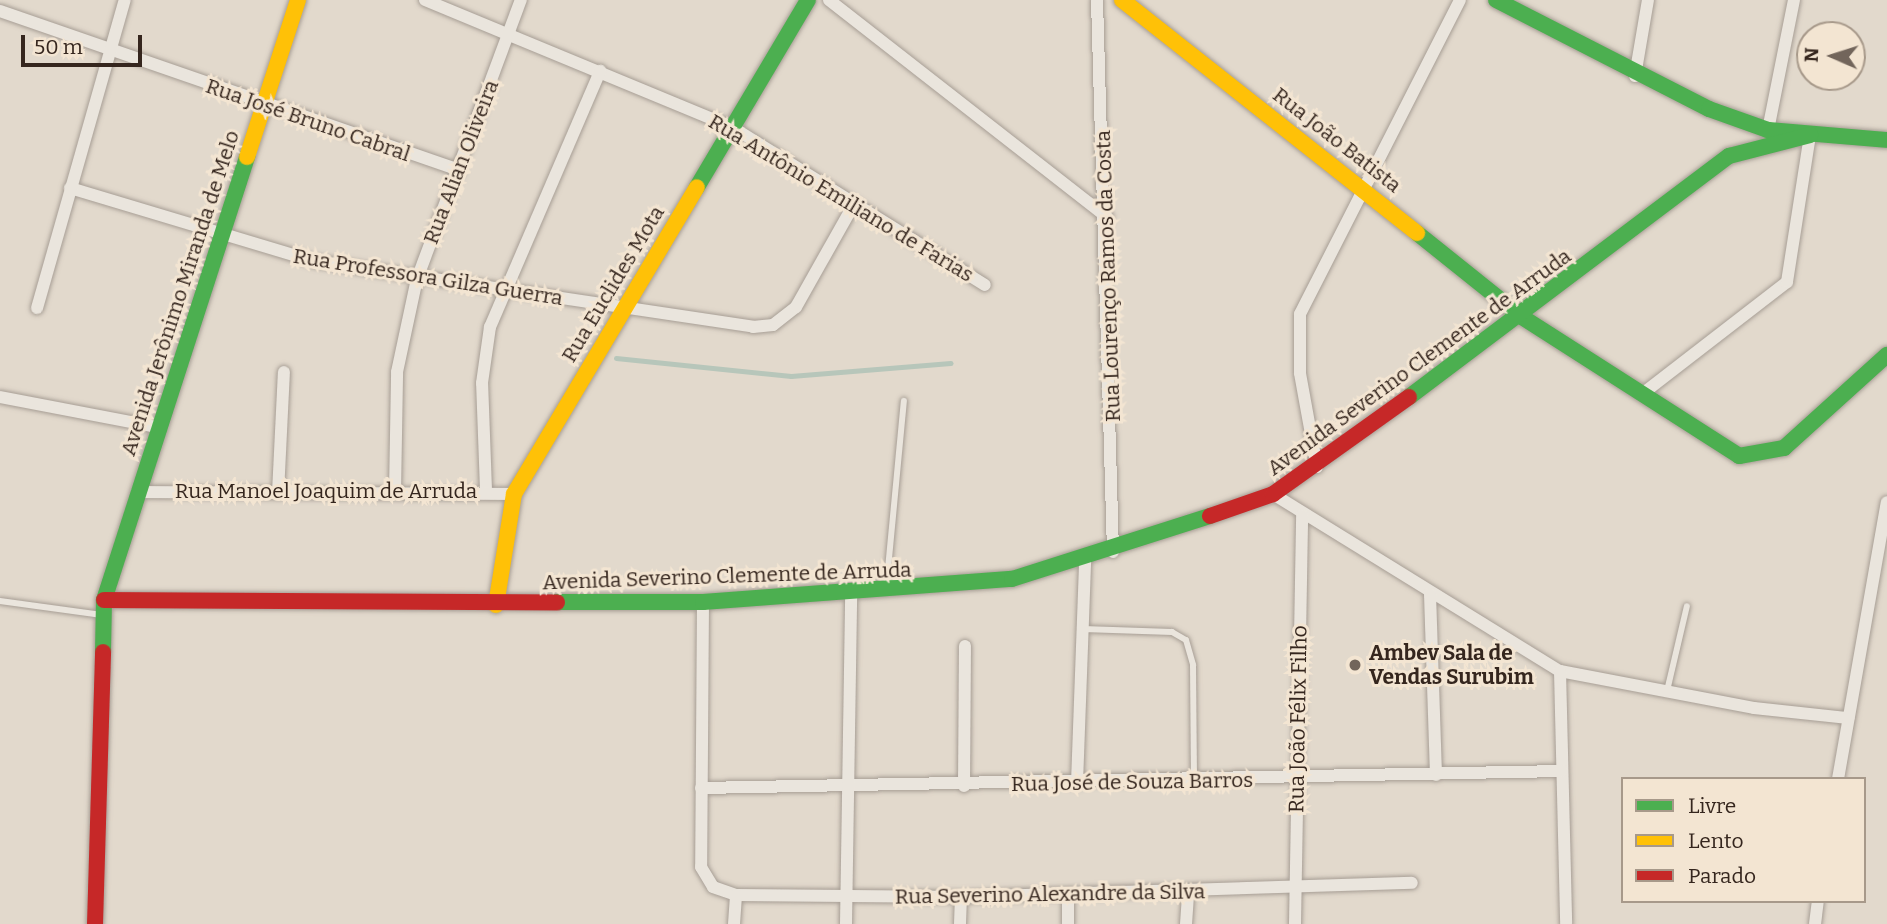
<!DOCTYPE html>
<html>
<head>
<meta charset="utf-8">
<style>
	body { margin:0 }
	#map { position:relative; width:1887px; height:924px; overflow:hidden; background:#e2d9cc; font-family:Bitter,serif }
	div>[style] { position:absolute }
	.stream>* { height:5px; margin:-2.5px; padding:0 2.5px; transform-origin:2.5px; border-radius:2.5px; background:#b7c6ba }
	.roads { filter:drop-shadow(0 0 2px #a79e95) drop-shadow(0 0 2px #a79e95) }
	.lane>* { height:6px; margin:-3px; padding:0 3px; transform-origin:3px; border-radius:3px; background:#eae5dd }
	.street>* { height:12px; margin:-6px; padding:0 6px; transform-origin:6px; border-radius:6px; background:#eae5dd }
	.fast>* { height:16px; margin:-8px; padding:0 8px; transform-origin:8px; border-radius:8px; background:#4caf50 }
	.slow>* { height:16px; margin:-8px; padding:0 8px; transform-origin:8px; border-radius:8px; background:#ffc107 }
	.jam>* { height:16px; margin:-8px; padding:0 8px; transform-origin:8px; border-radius:8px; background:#c62828 }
	.dots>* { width:19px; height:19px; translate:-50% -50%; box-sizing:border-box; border:4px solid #f3e5d2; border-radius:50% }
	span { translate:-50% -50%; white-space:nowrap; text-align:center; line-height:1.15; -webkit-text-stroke:6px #f3e5d2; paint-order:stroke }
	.street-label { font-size:21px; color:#35261e }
	.poi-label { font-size:21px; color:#35261e; font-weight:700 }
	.left { translate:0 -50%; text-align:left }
	.legend { position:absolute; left:1621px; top:777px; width:245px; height:126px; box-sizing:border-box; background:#f3e5d2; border:2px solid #a7998a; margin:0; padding:9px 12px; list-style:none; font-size:21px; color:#35261e }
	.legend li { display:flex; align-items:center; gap:14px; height:35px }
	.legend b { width:35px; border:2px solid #a7998a }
	.north { position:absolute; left:1796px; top:21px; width:70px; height:70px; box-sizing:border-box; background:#f3e5d2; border:2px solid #a7998a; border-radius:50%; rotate:273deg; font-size:19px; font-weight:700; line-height:28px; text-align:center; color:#35261e }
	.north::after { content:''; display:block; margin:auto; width:24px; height:32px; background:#72655b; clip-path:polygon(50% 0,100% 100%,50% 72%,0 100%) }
	.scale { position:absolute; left:21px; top:35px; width:121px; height:32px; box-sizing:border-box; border:4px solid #35261e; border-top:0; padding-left:9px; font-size:21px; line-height:24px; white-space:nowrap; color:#35261e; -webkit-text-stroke:5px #f3e5d2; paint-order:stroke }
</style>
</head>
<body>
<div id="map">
	<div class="stream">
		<div style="left:616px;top:358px;width:176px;rotate:5.9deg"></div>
		<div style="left:791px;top:376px;width:160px;rotate:-4.7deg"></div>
	</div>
	<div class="roads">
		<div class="lane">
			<div style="left:886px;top:590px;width:190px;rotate:-84.6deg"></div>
			<div style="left:0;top:601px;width:103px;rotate:7.8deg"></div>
			<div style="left:1083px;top:629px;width:89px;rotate:1.9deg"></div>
			<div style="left:1172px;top:632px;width:16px;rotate:30deg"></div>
			<div style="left:1186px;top:640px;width:26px;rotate:74deg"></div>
			<div style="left:1193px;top:665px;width:113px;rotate:89.5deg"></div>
			<div style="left:1667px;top:691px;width:87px;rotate:-76.8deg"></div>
		</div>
		<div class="street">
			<div style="left:425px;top:0;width:332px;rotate:22.5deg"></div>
			<div style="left:732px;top:127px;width:298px;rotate:32deg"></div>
			<div style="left:829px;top:0;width:353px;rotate:38deg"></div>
			<div style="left:1097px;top:0;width:552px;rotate:88.34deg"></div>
			<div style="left:0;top:11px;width:486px;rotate:19.1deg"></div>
			<div style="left:1635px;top:76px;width:77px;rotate:-80.3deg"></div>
			<div style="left:1768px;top:130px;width:133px;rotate:-78.7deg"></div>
			<div style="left:70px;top:188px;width:255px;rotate:16.7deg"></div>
			<div style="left:314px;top:261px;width:444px;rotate:8.5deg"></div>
			<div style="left:753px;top:327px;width:20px;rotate:-6deg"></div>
			<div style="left:773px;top:325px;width:29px;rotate:-38deg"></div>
			<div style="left:796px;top:307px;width:118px;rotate:-60.6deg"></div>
			<div style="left:37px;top:308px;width:320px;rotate:-74.1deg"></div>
			<div style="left:1642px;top:394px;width:183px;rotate:-37.7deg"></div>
			<div style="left:1787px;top:282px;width:149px;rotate:-81.1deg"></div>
			<div style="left:0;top:397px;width:161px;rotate:10.8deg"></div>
			<div style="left:1317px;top:467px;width:96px;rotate:-100.3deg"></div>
			<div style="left:1300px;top:373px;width:59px;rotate:-90deg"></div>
			<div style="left:1300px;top:314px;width:352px;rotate:-63deg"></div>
			<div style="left:486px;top:490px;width:107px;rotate:-92.1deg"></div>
			<div style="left:482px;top:383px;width:57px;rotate:-81.9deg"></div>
			<div style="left:490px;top:327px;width:279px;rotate:-66.7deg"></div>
			<div style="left:137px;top:492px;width:377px;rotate:0.3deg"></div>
			<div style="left:395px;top:492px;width:120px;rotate:-89deg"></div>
			<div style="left:397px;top:372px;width:95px;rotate:-77.9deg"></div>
			<div style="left:417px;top:279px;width:298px;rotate:-69.6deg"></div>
			<div style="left:278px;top:493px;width:121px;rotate:-87.2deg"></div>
			<div style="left:1273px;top:494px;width:337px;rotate:31.7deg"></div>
			<div style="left:1560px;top:671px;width:197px;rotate:10.8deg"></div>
			<div style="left:1754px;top:708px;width:95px;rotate:6.1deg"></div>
			<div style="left:1430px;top:594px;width:181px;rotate:88.1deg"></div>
			<div style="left:703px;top:602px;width:265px;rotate:90.4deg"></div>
			<div style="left:701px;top:867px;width:23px;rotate:59deg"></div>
			<div style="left:713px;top:887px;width:24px;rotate:19deg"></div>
			<div style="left:736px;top:895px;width:225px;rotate:0.5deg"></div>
			<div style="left:961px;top:897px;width:451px;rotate:-1.8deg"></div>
			<div style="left:1560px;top:671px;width:253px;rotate:88.6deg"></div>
			<div style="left:1838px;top:779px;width:281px;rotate:-80deg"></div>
			<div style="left:1077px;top:783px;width:222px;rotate:-87.9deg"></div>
			<div style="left:964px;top:786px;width:140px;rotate:-89.6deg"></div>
			<div style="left:701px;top:788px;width:861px;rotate:-1.13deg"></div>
			<div style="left:734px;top:924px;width:29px;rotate:-86deg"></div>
			<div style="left:846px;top:924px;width:328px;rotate:-89.1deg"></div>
			<div style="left:960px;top:924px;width:27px;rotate:-88deg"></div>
			<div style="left:1068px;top:924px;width:28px;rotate:-90deg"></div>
			<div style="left:1186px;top:924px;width:32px;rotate:-86deg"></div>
			<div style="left:1295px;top:924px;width:409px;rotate:-89deg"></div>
			<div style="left:1815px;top:924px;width:23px;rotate:-83deg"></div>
		</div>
		<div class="fast">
			<div style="left:1496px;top:0;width:239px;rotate:27.1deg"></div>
			<div style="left:1709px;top:109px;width:63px;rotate:19.6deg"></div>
			<div style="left:1768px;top:130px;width:119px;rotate:4.8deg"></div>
			<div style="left:697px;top:187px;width:217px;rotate:-59.3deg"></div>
			<div style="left:1417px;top:233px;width:134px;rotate:38.7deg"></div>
			<div style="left:1522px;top:317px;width:258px;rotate:32.6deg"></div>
			<div style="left:1739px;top:456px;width:46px;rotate:-10.1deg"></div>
			<div style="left:1784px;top:448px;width:139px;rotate:-42.1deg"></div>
			<div style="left:1409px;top:397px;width:401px;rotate:-37deg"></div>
			<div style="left:1729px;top:156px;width:84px;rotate:-14.5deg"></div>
			<div style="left:557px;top:602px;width:146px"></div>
			<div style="left:703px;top:602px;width:310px;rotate:-4.3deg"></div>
			<div style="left:1012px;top:579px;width:208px;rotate:-17.7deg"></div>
			<div style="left:103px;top:652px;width:52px;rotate:-88.9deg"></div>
			<div style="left:104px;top:600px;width:466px;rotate:-72.1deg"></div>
		</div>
		<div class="slow">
			<div style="left:1122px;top:0;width:376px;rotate:38.3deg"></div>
			<div style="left:247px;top:157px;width:165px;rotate:-72deg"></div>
			<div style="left:496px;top:605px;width:112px;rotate:-80.8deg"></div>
			<div style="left:514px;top:494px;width:357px;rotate:-59.2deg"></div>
		</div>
		<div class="jam">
			<div style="left:1210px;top:516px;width:67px;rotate:-19.2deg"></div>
			<div style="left:1273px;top:494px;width:167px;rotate:-35.5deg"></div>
			<div style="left:104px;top:600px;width:453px;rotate:0.3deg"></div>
			<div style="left:95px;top:924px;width:272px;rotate:-88.3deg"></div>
		</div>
	</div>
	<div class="dots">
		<div style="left:1355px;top:665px;background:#72655b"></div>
	</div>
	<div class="street-label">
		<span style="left:308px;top:120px;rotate:19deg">Rua José Bruno Cabral</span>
		<span style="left:1337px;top:140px;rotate:38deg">Rua João Batista</span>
		<span style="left:461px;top:162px;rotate:-69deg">Rua Alian Oliveira</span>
		<span style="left:841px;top:198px;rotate:31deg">Rua Antônio Emiliano de Farias</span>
		<span style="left:1108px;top:276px;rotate:-92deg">Rua Lourenço Ramos da Costa</span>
		<span style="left:428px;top:277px;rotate:9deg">Rua Professora Gilza Guerra</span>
		<span style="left:613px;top:284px;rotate:-59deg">Rua Euclides Mota</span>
		<span style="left:180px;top:293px;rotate:-72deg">Avenida Jerônimo Miranda de Melo</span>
		<span style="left:1419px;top:362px;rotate:-36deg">Avenida Severino Clemente de Arruda</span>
		<span style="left:326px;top:491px">Rua Manoel Joaquim de Arruda</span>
		<span style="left:727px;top:576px;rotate:-2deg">Avenida Severino Clemente de Arruda</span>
		<span style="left:1298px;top:719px;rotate:-89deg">Rua João Félix Filho</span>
		<span style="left:1132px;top:782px;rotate:-1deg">Rua José de Souza Barros</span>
		<span style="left:1050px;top:894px;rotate:-1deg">Rua Severino Alexandre da Silva</span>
	</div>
	<div class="poi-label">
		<span class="left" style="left:1369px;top:665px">Ambev Sala de<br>Vendas Surubim</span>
	</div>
	<ul class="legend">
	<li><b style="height:9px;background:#4caf50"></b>Livre</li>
	<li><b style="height:9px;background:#ffc107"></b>Lento</li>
	<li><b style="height:9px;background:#c62828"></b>Parado</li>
	</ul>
	<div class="north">N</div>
	<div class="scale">50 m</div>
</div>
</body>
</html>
